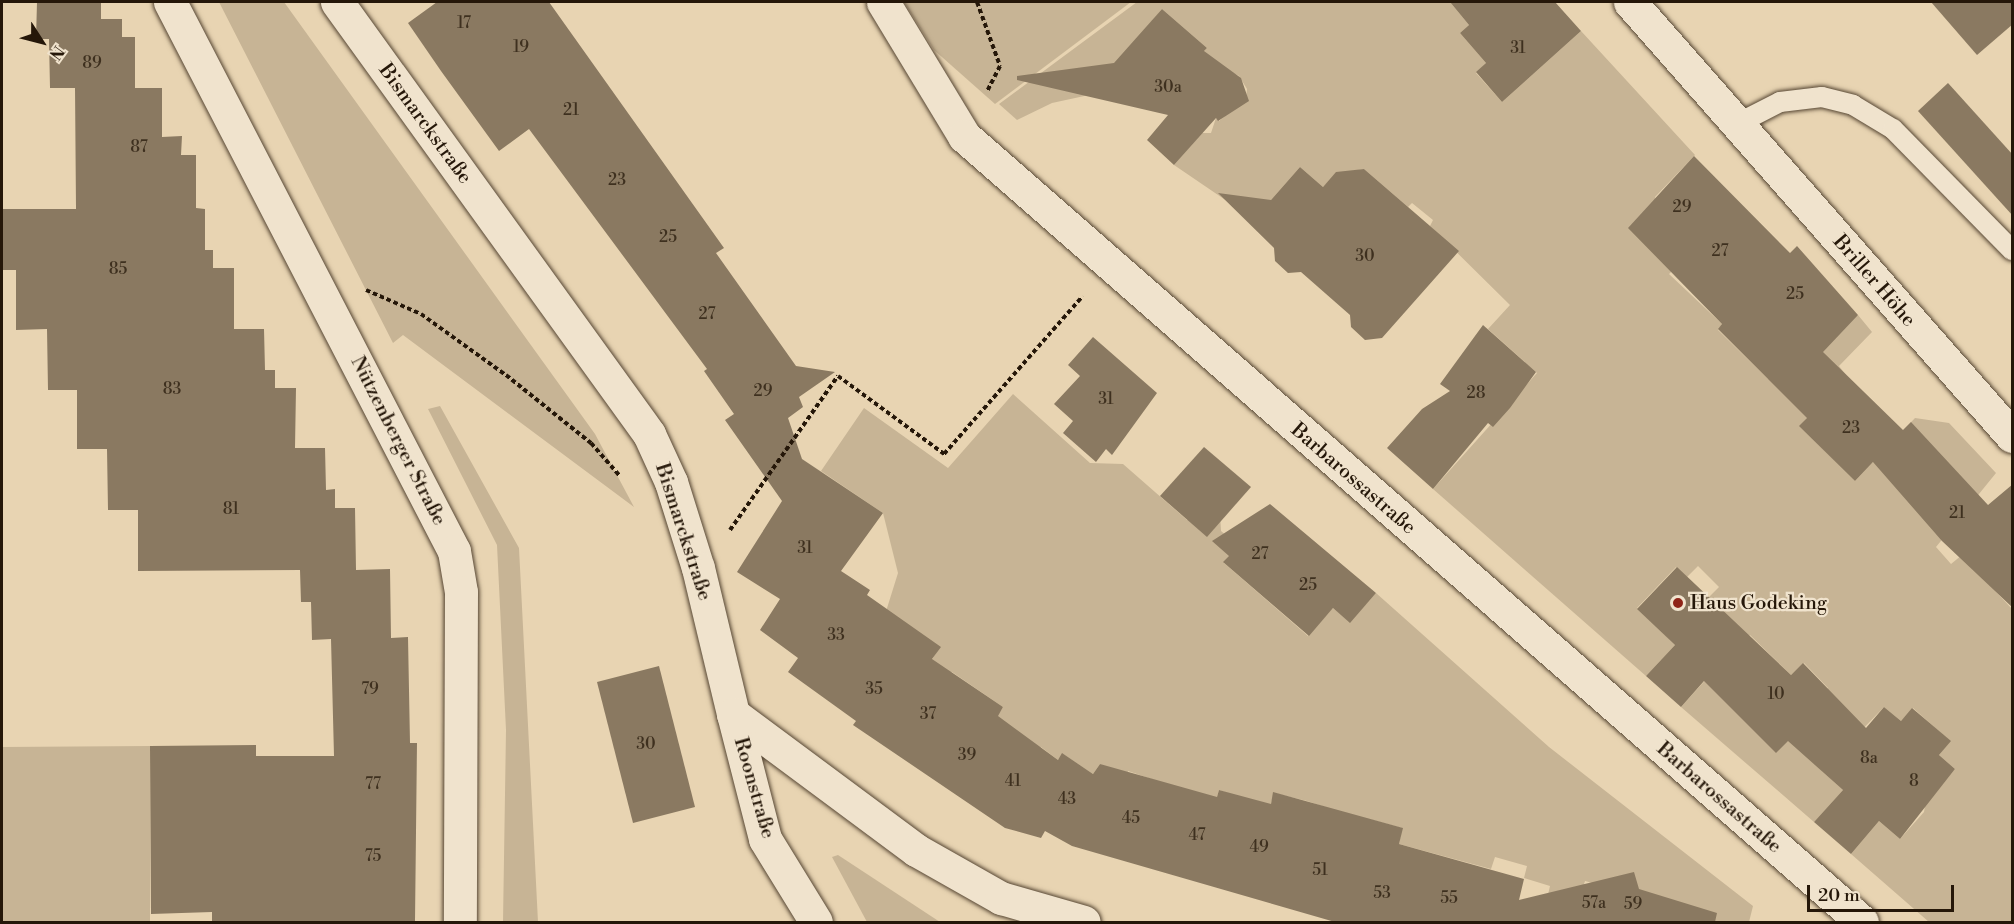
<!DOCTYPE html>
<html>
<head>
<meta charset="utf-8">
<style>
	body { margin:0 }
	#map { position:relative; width:2014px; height:924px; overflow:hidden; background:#e8d4b2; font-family:"Libre Bodoni",serif }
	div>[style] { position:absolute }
	.green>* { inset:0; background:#c7b495 }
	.building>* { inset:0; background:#8a7961 }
	.path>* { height:4px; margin-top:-2px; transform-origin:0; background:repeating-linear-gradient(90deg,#251709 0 4.5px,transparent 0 7.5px) }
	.roads { filter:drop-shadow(0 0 2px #564633) drop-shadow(0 0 2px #564633) }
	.service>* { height:20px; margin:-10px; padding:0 10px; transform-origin:10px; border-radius:10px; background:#f0e3cd }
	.minor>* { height:33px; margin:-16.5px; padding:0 16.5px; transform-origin:16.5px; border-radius:16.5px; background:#f0e3cd }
	.tertiary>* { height:33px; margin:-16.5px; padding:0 16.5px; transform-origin:16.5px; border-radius:16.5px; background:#f0e3cd }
	.dots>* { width:16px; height:16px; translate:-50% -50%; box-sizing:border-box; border:3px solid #f0e3cd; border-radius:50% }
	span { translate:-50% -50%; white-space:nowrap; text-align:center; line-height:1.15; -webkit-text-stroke:4.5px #f0e3cd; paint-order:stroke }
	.number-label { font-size:16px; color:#3e301f }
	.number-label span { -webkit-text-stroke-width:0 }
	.street-label { font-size:20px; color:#251709 }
	.poi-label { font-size:20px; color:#251709 }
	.left { translate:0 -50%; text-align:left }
	.frame { position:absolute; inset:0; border:3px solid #251709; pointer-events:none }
	.north { position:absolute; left:12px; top:12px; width:60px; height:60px; -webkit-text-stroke:4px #f0e3cd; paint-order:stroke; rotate:126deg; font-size:16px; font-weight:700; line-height:24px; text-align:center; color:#251709 }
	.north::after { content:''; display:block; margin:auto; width:21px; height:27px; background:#251709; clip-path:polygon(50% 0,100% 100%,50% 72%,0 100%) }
	.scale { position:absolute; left:1807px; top:885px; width:147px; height:27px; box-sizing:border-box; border:3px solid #251709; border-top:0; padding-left:8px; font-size:18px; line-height:21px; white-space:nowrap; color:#251709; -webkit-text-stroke:4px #f0e3cd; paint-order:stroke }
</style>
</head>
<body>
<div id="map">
	<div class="green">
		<div style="clip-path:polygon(219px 2px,284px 2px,595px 434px,634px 507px,403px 335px,393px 343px)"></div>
		<div style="clip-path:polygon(904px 2px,1131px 2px,995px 104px,934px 50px)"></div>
		<div style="clip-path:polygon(1137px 2px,1450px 2px,1469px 25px,1460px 33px,1486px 63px,1476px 73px,1502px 102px,1581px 31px,1695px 155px,1655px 197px,1678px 265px,1669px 274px,1722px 324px,1718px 330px,1768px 379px,1792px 354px,1858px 315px,1872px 332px,1839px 366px,1846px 375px,1800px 426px,1855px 481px,1915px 418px,1949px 423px,1996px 473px,1936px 547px,1951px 564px,1962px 555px,2012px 609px,2012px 922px,1929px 922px,1851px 854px,1879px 821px,1900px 839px,1924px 812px,1927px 794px,1934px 795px,1955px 769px,1939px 755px,1950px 741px,1913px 708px,1901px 721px,1884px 707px,1822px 771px,1843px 790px,1814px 822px,1681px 707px,1710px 675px,1805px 712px,1828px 688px,1804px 663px,1791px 675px,1750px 635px,1712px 675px,1708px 598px,1719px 587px,1698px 566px,1687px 577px,1676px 567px,1637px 608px,1675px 645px,1646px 676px,1433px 489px,1537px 373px,1488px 329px,1510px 305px,1430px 226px,1433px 220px,1412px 203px,1408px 207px,1364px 169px,1335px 174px,1323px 187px,1300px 167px,1271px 200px,1246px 214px,1174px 165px,1202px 133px,1211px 133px,1216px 118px,1219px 121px,1246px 99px,1247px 89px,1239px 76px,1200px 56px,1207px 48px,1162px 9px,1089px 95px,1052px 103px,1017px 120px,999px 104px)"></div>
		<div style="clip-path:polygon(1013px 394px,1090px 463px,1123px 464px,1187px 520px,1220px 514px,1221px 531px,1238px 545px,1224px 563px,1308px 636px,1333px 608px,1350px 622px,1376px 593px,1549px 747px,1753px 906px,1749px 922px,1687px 922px,1654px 912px,1636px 888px,1633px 875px,1614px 889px,1585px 881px,1577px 907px,1547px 899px,1550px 886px,1524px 878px,1527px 866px,1495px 857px,1491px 869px,1399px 844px,1402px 828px,1369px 819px,1364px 835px,1337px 811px,1307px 801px,1274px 793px,1270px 807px,1219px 790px,1216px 801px,1128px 771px,1126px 779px,1100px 764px,1093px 774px,1063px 754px,1058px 760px,1041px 747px,1036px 754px,992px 724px,1003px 707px,952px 672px,920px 678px,940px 647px,883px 621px,898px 573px,883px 513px,821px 471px,864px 408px,948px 468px)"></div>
		<div style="clip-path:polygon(440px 406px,519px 548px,538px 922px,503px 922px,506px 730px,497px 545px,428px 409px)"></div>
		<div style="clip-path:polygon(150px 746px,150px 922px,2px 922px,2px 747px)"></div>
		<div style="clip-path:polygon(838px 855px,940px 922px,867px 922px,832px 857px)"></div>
	</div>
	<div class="building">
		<div style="clip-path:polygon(37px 2px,101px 2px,101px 19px,122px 19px,122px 37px,135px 37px,135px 88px,162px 88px,162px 137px,182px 136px,181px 155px,196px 155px,196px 208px,205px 209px,205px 250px,213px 250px,213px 268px,234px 268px,234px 329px,264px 329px,265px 370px,275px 370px,275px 388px,296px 388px,295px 448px,325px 448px,326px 490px,335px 489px,335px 508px,355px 508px,356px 570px,390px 569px,391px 638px,408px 637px,410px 743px,417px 743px,415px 922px,212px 922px,212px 912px,151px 914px,150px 746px,256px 745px,256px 756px,334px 756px,331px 639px,312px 640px,311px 602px,301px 602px,300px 570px,138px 571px,138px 510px,108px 510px,107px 449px,77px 449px,77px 390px,48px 390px,47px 329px,16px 330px,16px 270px,2px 270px,2px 209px,76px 209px,75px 88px,50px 88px,49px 39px,36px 39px)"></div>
		<div style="clip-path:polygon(437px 2px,549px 2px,724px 248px,716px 253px,796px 366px,835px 372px,799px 397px,803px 407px,788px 418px,802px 459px,883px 513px,841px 571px,870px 590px,867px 595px,941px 647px,932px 659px,1003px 707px,998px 716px,1058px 760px,1062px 753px,1093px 774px,1100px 764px,1217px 797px,1219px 790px,1271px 804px,1273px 792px,1403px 828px,1399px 844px,1524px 879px,1519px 900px,1634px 872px,1639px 889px,1717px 913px,1715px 922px,1335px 922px,1072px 846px,1045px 831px,1041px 838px,1005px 828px,853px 725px,856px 721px,788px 672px,798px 658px,760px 630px,780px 599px,737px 572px,782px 501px,725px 420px,734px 414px,704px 371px,707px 369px,529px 129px,499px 151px,441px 71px,408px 23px)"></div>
		<div style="clip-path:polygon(1450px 2px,1555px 2px,1581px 31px,1502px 102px,1476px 72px,1486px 63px,1460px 33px,1469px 25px)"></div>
		<div style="clip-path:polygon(1931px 2px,2013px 2px,2013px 24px,1977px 55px)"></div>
		<div style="clip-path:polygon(1162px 9px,1207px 48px,1204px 51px,1241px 78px,1249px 101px,1218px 121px,1216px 118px,1174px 165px,1147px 140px,1168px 115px,1017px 80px,1017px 76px,1114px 63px)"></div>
		<div style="clip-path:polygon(1948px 83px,2013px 155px,2013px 216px,1918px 111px)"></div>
		<div style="clip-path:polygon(1694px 156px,1790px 253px,1797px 246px,1858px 315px,1823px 352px,1903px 430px,1911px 422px,1988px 505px,2013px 484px,2013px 608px,1942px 541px,1873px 462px,1855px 481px,1799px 426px,1807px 418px,1718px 329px,1722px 324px,1628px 228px)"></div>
		<div style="clip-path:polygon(1300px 167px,1323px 187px,1336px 172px,1364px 169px,1459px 251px,1382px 338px,1365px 340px,1351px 327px,1350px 315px,1301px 272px,1288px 273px,1275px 261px,1274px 248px,1218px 193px,1271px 200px)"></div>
		<div style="clip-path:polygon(1483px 325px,1536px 372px,1510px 408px,1493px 427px,1488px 423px,1433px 489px,1387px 448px,1422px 409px,1450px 391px,1440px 384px)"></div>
		<div style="clip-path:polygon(1093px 337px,1157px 393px,1112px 455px,1106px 449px,1096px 462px,1063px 433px,1073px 421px,1054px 404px,1080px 376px,1068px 365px)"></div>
		<div style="clip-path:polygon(1204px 447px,1251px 487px,1207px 537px,1160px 496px)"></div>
		<div style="clip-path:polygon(1270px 504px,1376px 593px,1350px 623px,1333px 608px,1309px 636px,1223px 562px,1229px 556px,1212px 541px)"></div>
		<div style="clip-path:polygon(1677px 567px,1791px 675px,1803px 663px,1866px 728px,1884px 707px,1901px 721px,1912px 708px,1951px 741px,1939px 755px,1955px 769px,1900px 839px,1879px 821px,1851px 854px,1814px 822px,1843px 790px,1788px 741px,1776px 753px,1704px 681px,1681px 707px,1646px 676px,1675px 645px,1637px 609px)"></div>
		<div style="clip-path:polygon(659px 666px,695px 807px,633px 823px,597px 682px)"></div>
	</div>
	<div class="path">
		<div style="left:977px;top:2px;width:68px;rotate:70.2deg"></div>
		<div style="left:1000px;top:66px;width:28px;rotate:117deg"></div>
		<div style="left:366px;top:290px;width:60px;rotate:23.6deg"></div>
		<div style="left:421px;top:314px;width:105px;rotate:35.7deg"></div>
		<div style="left:506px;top:375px;width:109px;rotate:38.7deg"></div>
		<div style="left:591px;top:443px;width:43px;rotate:48.8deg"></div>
		<div style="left:730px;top:530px;width:188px;rotate:-55deg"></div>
		<div style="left:838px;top:376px;width:132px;rotate:36.3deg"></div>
		<div style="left:944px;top:454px;width:210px;rotate:-48.7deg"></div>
	</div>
	<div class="roads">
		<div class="service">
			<div style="left:1737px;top:124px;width:48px;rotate:-27.1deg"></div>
			<div style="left:1780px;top:102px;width:42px;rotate:-6.8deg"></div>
			<div style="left:1822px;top:97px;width:32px;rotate:14deg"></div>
			<div style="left:1853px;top:105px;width:47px;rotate:31deg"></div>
			<div style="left:1893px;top:129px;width:170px;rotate:45.5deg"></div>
		</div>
		<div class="minor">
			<div style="left:337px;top:2px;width:533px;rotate:54.16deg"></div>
			<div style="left:649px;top:434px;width:53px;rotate:65.4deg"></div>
			<div style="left:671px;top:482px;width:90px;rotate:72.6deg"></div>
			<div style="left:698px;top:568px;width:150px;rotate:76.5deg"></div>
			<div style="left:733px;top:714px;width:228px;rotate:36.6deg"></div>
			<div style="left:916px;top:850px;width:98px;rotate:29.5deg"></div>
			<div style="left:1001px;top:898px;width:86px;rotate:16.1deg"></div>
			<div style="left:883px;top:2px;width:157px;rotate:58.8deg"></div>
			<div style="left:964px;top:136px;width:1193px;rotate:41.19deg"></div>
			<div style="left:1630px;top:2px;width:578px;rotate:48.65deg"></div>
			<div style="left:733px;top:714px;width:129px;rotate:75.6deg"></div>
			<div style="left:765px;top:839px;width:97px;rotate:58.4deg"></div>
		</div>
		<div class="tertiary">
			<div style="left:170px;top:2px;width:618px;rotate:62.65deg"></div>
			<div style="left:454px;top:551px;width:42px;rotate:80.3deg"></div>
			<div style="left:461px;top:592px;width:330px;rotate:90.2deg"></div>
		</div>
	</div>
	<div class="dots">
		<div style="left:1678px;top:603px;background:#8f2418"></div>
	</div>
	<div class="number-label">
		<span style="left:464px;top:23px">17</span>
		<span style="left:521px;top:47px">19</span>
		<span style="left:1518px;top:48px">31</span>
		<span style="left:92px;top:63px">89</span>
		<span style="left:1168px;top:87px">30a</span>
		<span style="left:571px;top:110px">21</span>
		<span style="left:139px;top:147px">87</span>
		<span style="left:617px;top:180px">23</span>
		<span style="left:1682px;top:207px">29</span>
		<span style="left:668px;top:237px">25</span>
		<span style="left:1720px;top:251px">27</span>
		<span style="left:1365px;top:256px">30</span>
		<span style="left:118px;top:269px">85</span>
		<span style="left:1795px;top:294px">25</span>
		<span style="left:707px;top:314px">27</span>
		<span style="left:172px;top:389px">83</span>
		<span style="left:763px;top:391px">29</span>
		<span style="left:1476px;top:393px">28</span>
		<span style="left:1106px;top:399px">31</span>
		<span style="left:1851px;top:428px">23</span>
		<span style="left:231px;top:509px">81</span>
		<span style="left:1957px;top:513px">21</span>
		<span style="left:805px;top:548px">31</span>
		<span style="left:1260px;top:554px">27</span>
		<span style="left:1308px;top:585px">25</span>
		<span style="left:836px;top:635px">33</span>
		<span style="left:370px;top:689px">79</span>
		<span style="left:874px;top:689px">35</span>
		<span style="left:1776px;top:694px">10</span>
		<span style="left:928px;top:714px">37</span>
		<span style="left:646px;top:744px">30</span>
		<span style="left:967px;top:755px">39</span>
		<span style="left:1869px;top:758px">8a</span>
		<span style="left:1013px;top:781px">41</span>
		<span style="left:1914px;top:781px">8</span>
		<span style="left:373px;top:784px">77</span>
		<span style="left:1067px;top:799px">43</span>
		<span style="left:1131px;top:818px">45</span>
		<span style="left:1197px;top:835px">47</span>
		<span style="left:1259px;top:847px">49</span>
		<span style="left:373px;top:856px">75</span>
		<span style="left:1320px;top:870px">51</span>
		<span style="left:1382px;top:893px">53</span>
		<span style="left:1449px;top:898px">55</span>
		<span style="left:1594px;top:903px">57a</span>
		<span style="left:1633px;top:904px">59</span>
	</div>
	<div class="street-label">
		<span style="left:425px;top:124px;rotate:54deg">Bismarckstraße</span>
		<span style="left:1874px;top:281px;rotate:49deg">Briller Höhe</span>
		<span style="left:398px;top:441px;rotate:63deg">Nützenberger Straße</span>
		<span style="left:1353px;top:479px;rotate:41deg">Barbarossastraße</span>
		<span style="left:683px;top:532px;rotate:72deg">Bismarckstraße</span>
		<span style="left:754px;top:788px;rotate:74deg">Roonstraße</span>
		<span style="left:1719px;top:798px;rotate:41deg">Barbarossastraße</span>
	</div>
	<div class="poi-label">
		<span class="left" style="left:1690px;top:603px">Haus Godeking</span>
	</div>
	<div class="frame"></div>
	<div class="north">N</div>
	<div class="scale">20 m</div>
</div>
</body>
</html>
